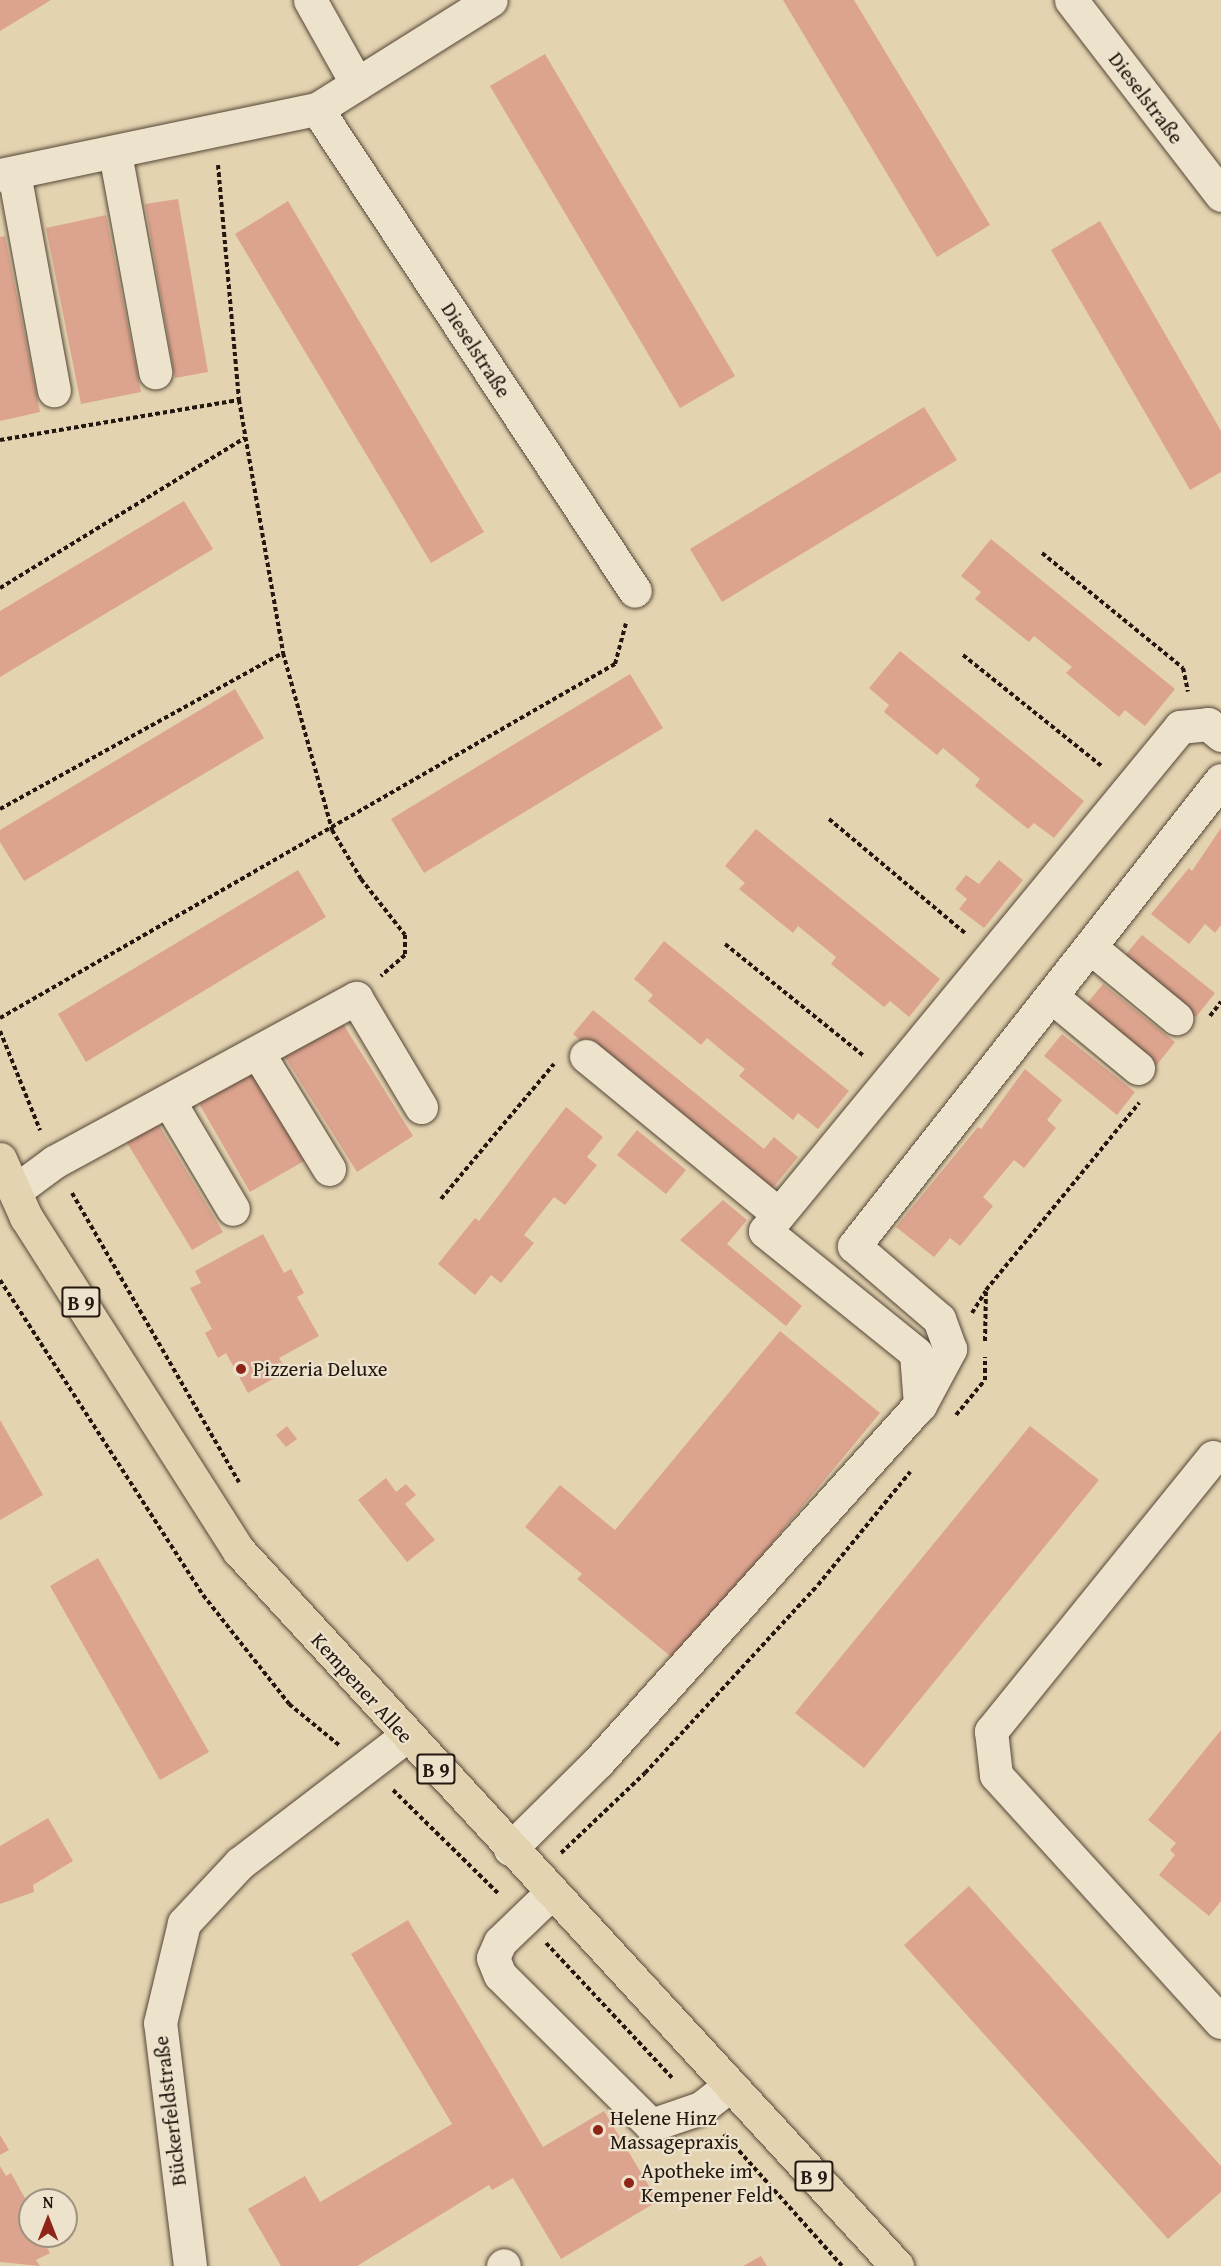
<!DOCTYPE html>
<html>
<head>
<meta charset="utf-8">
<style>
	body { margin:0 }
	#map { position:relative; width:1221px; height:2266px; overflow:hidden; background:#e4d3b0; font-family:"Gentium Book Plus",serif }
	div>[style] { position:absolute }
	.building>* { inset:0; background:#dca48e }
	.path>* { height:4px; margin-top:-2px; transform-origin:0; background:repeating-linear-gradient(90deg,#24170f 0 4.5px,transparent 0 7.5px) }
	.roads { filter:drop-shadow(0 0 2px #544637) drop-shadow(0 0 2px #544637) }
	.minor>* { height:33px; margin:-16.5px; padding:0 16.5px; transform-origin:16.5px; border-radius:16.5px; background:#ede2cc }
	.major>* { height:33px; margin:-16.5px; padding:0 16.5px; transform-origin:16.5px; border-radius:16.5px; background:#e4d3b0 }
	.dots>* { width:16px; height:16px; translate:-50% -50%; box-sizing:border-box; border:3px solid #ede2cc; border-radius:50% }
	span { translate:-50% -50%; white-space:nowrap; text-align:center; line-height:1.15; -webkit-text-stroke:4.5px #ede2cc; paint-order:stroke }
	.shield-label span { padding:2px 4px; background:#ede2cc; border:2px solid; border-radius:4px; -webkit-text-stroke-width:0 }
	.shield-label { font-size:20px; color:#24170f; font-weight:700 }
	.street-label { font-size:21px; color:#24170f }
	.poi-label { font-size:21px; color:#24170f }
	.left { translate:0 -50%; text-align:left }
	.north { position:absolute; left:18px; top:2188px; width:60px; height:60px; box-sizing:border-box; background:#ede2cc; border:2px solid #9d9180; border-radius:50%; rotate:0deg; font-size:16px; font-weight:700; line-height:24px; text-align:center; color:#24170f }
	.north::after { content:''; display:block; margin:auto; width:21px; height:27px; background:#8f2418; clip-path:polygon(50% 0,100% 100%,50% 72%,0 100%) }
</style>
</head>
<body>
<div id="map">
	<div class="building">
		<div style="clip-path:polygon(0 0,51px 0,0 31px)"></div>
		<div style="clip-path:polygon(783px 0,854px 0,990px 225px,937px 257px)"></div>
		<div style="clip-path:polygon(545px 54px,735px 376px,680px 408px,490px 86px)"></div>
		<div style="clip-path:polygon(178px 199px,208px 372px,175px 378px,145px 204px)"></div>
		<div style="clip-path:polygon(288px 201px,484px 532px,431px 563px,235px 234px)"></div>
		<div style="clip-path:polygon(106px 215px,141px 392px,81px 404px,46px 228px)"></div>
		<div style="clip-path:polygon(1100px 221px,1221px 431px,1221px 472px,1190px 490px,1051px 250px)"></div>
		<div style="clip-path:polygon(5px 236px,40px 412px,0 421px,0 237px)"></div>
		<div style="clip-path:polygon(924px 407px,957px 460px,722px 602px,690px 549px)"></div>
		<div style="clip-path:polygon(184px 501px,213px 549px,0 677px,0 611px)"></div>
		<div style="clip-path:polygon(991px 539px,1175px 689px,1145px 726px,1125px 710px,1119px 717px,1066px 673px,1072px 667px,1034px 636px,1029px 642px,975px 599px,981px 592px,961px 576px)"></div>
		<div style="clip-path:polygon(900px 651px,1084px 801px,1054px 838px,1034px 823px,1028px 829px,975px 786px,980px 779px,943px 748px,937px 755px,884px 712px,889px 705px,869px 688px)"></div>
		<div style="clip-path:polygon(630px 674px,663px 728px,424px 873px,391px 819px)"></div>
		<div style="clip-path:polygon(235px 689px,264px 738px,24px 881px,0 842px,0 830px)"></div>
		<div style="clip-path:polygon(1221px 828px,1221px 925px,1215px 933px,1205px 924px,1189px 944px,1151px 914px,1189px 868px,1192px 871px)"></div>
		<div style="clip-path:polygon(756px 829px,940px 979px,909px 1017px,890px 1001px,884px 1007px,831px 964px,836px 957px,798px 926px,793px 933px,739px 889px,745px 883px,725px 866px)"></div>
		<div style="clip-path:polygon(999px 860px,1023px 880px,984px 928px,959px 909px,967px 899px,955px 889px,966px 875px,979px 884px)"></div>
		<div style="clip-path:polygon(298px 870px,326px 917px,86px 1062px,58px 1014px)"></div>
		<div style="clip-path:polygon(1142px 935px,1215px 993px,1196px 1017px,1123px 958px)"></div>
		<div style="clip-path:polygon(664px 941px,849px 1091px,818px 1129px,798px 1113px,793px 1120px,739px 1076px,745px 1069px,726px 1054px,707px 1038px,701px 1045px,648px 1001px,653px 995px,634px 979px)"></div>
		<div style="clip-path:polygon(1103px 984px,1175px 1042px,1156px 1066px,1084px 1007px)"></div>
		<div style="clip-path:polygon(593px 1010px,764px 1149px,774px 1137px,798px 1157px,768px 1194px,573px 1034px)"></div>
		<div style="clip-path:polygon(340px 1019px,413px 1136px,357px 1172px,283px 1054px)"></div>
		<div style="clip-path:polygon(1062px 1034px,1135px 1092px,1117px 1115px,1044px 1056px)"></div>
		<div style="clip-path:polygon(250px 1069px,304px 1161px,250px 1192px,197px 1100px)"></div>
		<div style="clip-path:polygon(1025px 1069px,1062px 1100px,1047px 1120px,1056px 1128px,1024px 1168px,1014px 1160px,983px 1197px,993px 1206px,960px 1246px,950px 1238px,934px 1257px,896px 1227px,978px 1127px,981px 1129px)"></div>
		<div style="clip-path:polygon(566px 1107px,603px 1137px,587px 1157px,597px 1165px,565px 1205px,554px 1197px,524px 1235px,534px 1243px,501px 1283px,491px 1275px,475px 1295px,438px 1264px,475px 1218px,479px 1221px)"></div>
		<div style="clip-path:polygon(157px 1122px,223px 1232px,192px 1250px,126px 1141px)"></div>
		<div style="clip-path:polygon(637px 1130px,686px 1170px,666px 1194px,617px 1155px)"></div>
		<div style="clip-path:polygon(723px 1200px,747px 1220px,727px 1244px,802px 1306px,786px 1326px,680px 1240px)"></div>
		<div style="clip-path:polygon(263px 1234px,284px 1273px,291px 1269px,304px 1293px,297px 1297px,319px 1336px,279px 1358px,287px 1371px,248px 1393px,226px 1353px,218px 1358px,205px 1333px,212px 1329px,190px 1288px,201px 1283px,195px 1271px)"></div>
		<div style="clip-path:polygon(780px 1331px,880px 1413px,675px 1660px,577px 1579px,582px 1574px,525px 1527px,560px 1485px,615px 1530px)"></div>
		<div style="clip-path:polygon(0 1420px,43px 1495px,0 1520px)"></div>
		<div style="clip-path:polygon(287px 1426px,297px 1439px,286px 1447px,276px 1435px)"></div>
		<div style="clip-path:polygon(1030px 1426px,1099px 1480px,864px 1768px,795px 1713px)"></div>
		<div style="clip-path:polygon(386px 1478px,396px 1492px,406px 1484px,416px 1495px,405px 1504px,435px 1540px,407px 1562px,358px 1500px)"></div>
		<div style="clip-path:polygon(98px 1558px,209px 1752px,160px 1780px,50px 1586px)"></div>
		<div style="clip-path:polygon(1221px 1730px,1221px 1901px,1209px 1916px,1159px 1875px,1175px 1855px,1170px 1850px,1176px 1843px,1148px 1820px)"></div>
		<div style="clip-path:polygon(48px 1818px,73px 1861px,33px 1885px,34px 1892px,0 1904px,0 1846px)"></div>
		<div style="clip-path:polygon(969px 1886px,1221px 2166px,1221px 2192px,1168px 2239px,904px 1945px)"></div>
		<div style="clip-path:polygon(408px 1920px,543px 2147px,604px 2111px,658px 2201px,561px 2259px,513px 2178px,492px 2190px,489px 2185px,357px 2266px,281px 2266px,248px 2209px,305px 2176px,320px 2202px,452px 2124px,351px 1954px)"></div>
		<div style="clip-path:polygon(0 2135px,9px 2150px,0 2155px)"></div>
		<div style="clip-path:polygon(0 2166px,6px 2176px,11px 2173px,30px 2207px,30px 2236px,40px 2236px,50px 2253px,36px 2260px,40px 2266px,0 2262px)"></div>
		<div style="clip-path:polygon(761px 2256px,767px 2266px,743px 2266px)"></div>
	</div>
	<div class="path">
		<div style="left:218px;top:165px;width:236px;rotate:84.9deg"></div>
		<div style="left:239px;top:400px;width:257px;rotate:80.1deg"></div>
		<div style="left:283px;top:653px;width:184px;rotate:74.5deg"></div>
		<div style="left:332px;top:830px;width:57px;rotate:59.4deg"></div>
		<div style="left:361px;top:879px;width:71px;rotate:51.8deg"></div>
		<div style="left:405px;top:935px;width:20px;rotate:90deg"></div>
		<div style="left:405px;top:955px;width:32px;rotate:139deg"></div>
		<div style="left:0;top:440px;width:242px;rotate:-9.5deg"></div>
		<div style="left:1042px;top:553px;width:182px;rotate:39.2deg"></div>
		<div style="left:1183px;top:668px;width:24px;rotate:78deg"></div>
		<div style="left:0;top:588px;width:287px;rotate:-31.5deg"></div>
		<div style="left:963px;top:655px;width:179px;rotate:38.7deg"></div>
		<div style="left:0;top:809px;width:323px;rotate:-28.9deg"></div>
		<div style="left:829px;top:819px;width:179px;rotate:40deg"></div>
		<div style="left:725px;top:944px;width:180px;rotate:38.9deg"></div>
		<div style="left:1210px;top:1016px;width:18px;rotate:-52deg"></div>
		<div style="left:0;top:1018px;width:710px;rotate:-29.93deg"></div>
		<div style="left:615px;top:664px;width:42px;rotate:-75deg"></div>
		<div style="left:0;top:1031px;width:107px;rotate:68deg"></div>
		<div style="left:72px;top:1193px;width:334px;rotate:60deg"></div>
		<div style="left:441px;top:1199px;width:176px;rotate:-50.1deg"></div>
		<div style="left:0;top:1280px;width:375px;rotate:57.2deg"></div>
		<div style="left:203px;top:1595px;width:139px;rotate:51.7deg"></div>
		<div style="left:289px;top:1704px;width:65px;rotate:39.4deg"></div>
		<div style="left:972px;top:1313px;width:26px;rotate:-58deg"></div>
		<div style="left:985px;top:1341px;width:51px;rotate:-88.9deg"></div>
		<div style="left:986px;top:1290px;width:242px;rotate:-50.7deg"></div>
		<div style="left:956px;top:1415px;width:45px;rotate:-50.4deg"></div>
		<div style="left:985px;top:1380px;width:23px;rotate:-90deg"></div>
		<div style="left:393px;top:1790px;width:148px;rotate:44.5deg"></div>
		<div style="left:561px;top:1853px;width:116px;rotate:-43.6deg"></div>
		<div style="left:645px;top:1773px;width:255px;rotate:-47.4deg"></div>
		<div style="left:818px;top:1585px;width:146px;rotate:-50.8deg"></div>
		<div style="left:546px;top:1943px;width:187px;rotate:46.9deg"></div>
		<div style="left:724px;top:2134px;width:177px;rotate:48.2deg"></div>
	</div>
	<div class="roads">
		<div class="minor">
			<div style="left:310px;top:0;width:96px;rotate:60.8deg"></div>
			<div style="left:1071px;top:0;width:246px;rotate:52.4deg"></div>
			<div style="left:317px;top:109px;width:577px;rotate:56.59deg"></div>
			<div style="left:115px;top:153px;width:223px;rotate:79.6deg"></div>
			<div style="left:14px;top:173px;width:221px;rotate:79.6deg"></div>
			<div style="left:0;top:175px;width:324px;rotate:-11.8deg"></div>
			<div style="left:317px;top:109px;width:205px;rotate:-32.1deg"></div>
			<div style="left:1090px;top:947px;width:112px;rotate:39.5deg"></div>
			<div style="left:1051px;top:996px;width:113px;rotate:39.6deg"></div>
			<div style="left:258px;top:1053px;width:136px;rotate:58.5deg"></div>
			<div style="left:586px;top:1056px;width:247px;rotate:39.4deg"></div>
			<div style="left:170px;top:1103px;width:123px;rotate:59.3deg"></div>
			<div style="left:15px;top:1191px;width:49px;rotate:-36.6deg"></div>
			<div style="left:54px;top:1162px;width:344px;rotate:-28.5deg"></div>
			<div style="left:356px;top:998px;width:127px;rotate:59.2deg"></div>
			<div style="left:920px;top:1405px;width:52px;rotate:-94.4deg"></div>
			<div style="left:916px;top:1353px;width:194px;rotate:-141.1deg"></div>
			<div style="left:765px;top:1231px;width:653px;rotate:-50.53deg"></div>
			<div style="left:1180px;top:727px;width:28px;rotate:-6deg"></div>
			<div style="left:1208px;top:724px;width:17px;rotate:40deg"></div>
			<div style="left:1213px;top:1457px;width:353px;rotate:129deg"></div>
			<div style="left:991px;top:1731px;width:44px;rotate:83.5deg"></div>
			<div style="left:996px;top:1775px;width:334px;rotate:47.7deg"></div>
			<div style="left:510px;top:1849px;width:124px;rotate:-44.7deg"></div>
			<div style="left:598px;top:1762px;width:481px;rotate:-48deg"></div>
			<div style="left:920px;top:1405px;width:64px;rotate:-61.8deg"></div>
			<div style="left:950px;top:1349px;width:32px;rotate:-110deg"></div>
			<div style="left:939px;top:1319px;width:112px;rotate:-139.3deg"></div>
			<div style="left:854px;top:1246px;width:593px;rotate:-51.78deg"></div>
			<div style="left:552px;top:1892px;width:72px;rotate:136.1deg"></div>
			<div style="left:500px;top:1942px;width:17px;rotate:114deg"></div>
			<div style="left:493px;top:1958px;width:18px;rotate:68deg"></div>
			<div style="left:500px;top:1975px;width:213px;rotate:44.8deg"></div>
			<div style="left:651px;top:2125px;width:53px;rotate:-18.8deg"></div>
			<div style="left:701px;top:2108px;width:37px;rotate:-38deg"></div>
			<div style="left:190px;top:2266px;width:245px;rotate:-97deg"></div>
			<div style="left:160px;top:2023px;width:103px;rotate:-76.5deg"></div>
			<div style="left:184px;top:1923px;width:82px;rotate:-47deg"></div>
			<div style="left:240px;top:1863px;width:208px;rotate:-37.4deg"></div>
			<div style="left:503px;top:2266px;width:1px;rotate:-45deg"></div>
		</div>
		<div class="major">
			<div style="left:0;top:1159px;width:64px;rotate:65.9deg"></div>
			<div style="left:26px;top:1217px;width:396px;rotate:57.5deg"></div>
			<div style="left:239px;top:1551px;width:972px;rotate:47.38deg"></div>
		</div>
	</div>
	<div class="dots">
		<div style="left:241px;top:1369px;background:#8f2418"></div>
		<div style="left:598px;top:2130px;background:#8f2418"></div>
		<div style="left:629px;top:2183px;background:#8f2418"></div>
	</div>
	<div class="shield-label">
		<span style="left:81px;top:1302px">B 9</span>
		<span style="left:436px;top:1769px">B 9</span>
		<span style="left:814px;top:2176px">B 9</span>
	</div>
	<div class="street-label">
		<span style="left:1146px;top:98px;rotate:53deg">Dieselstraße</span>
		<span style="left:476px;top:350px;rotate:57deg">Dieselstraße</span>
		<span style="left:362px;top:1688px;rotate:48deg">Kempener Allee</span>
		<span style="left:170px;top:2111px;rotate:-97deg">Bückerfeldstraße</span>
	</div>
	<div class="poi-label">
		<span class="left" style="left:253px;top:1369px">Pizzeria Deluxe</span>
		<span class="left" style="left:610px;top:2130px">Helene Hinz<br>Massagepraxis</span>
		<span class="left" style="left:641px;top:2183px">Apotheke im<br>Kempener Feld</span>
	</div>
	<div class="north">N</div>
</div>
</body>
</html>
